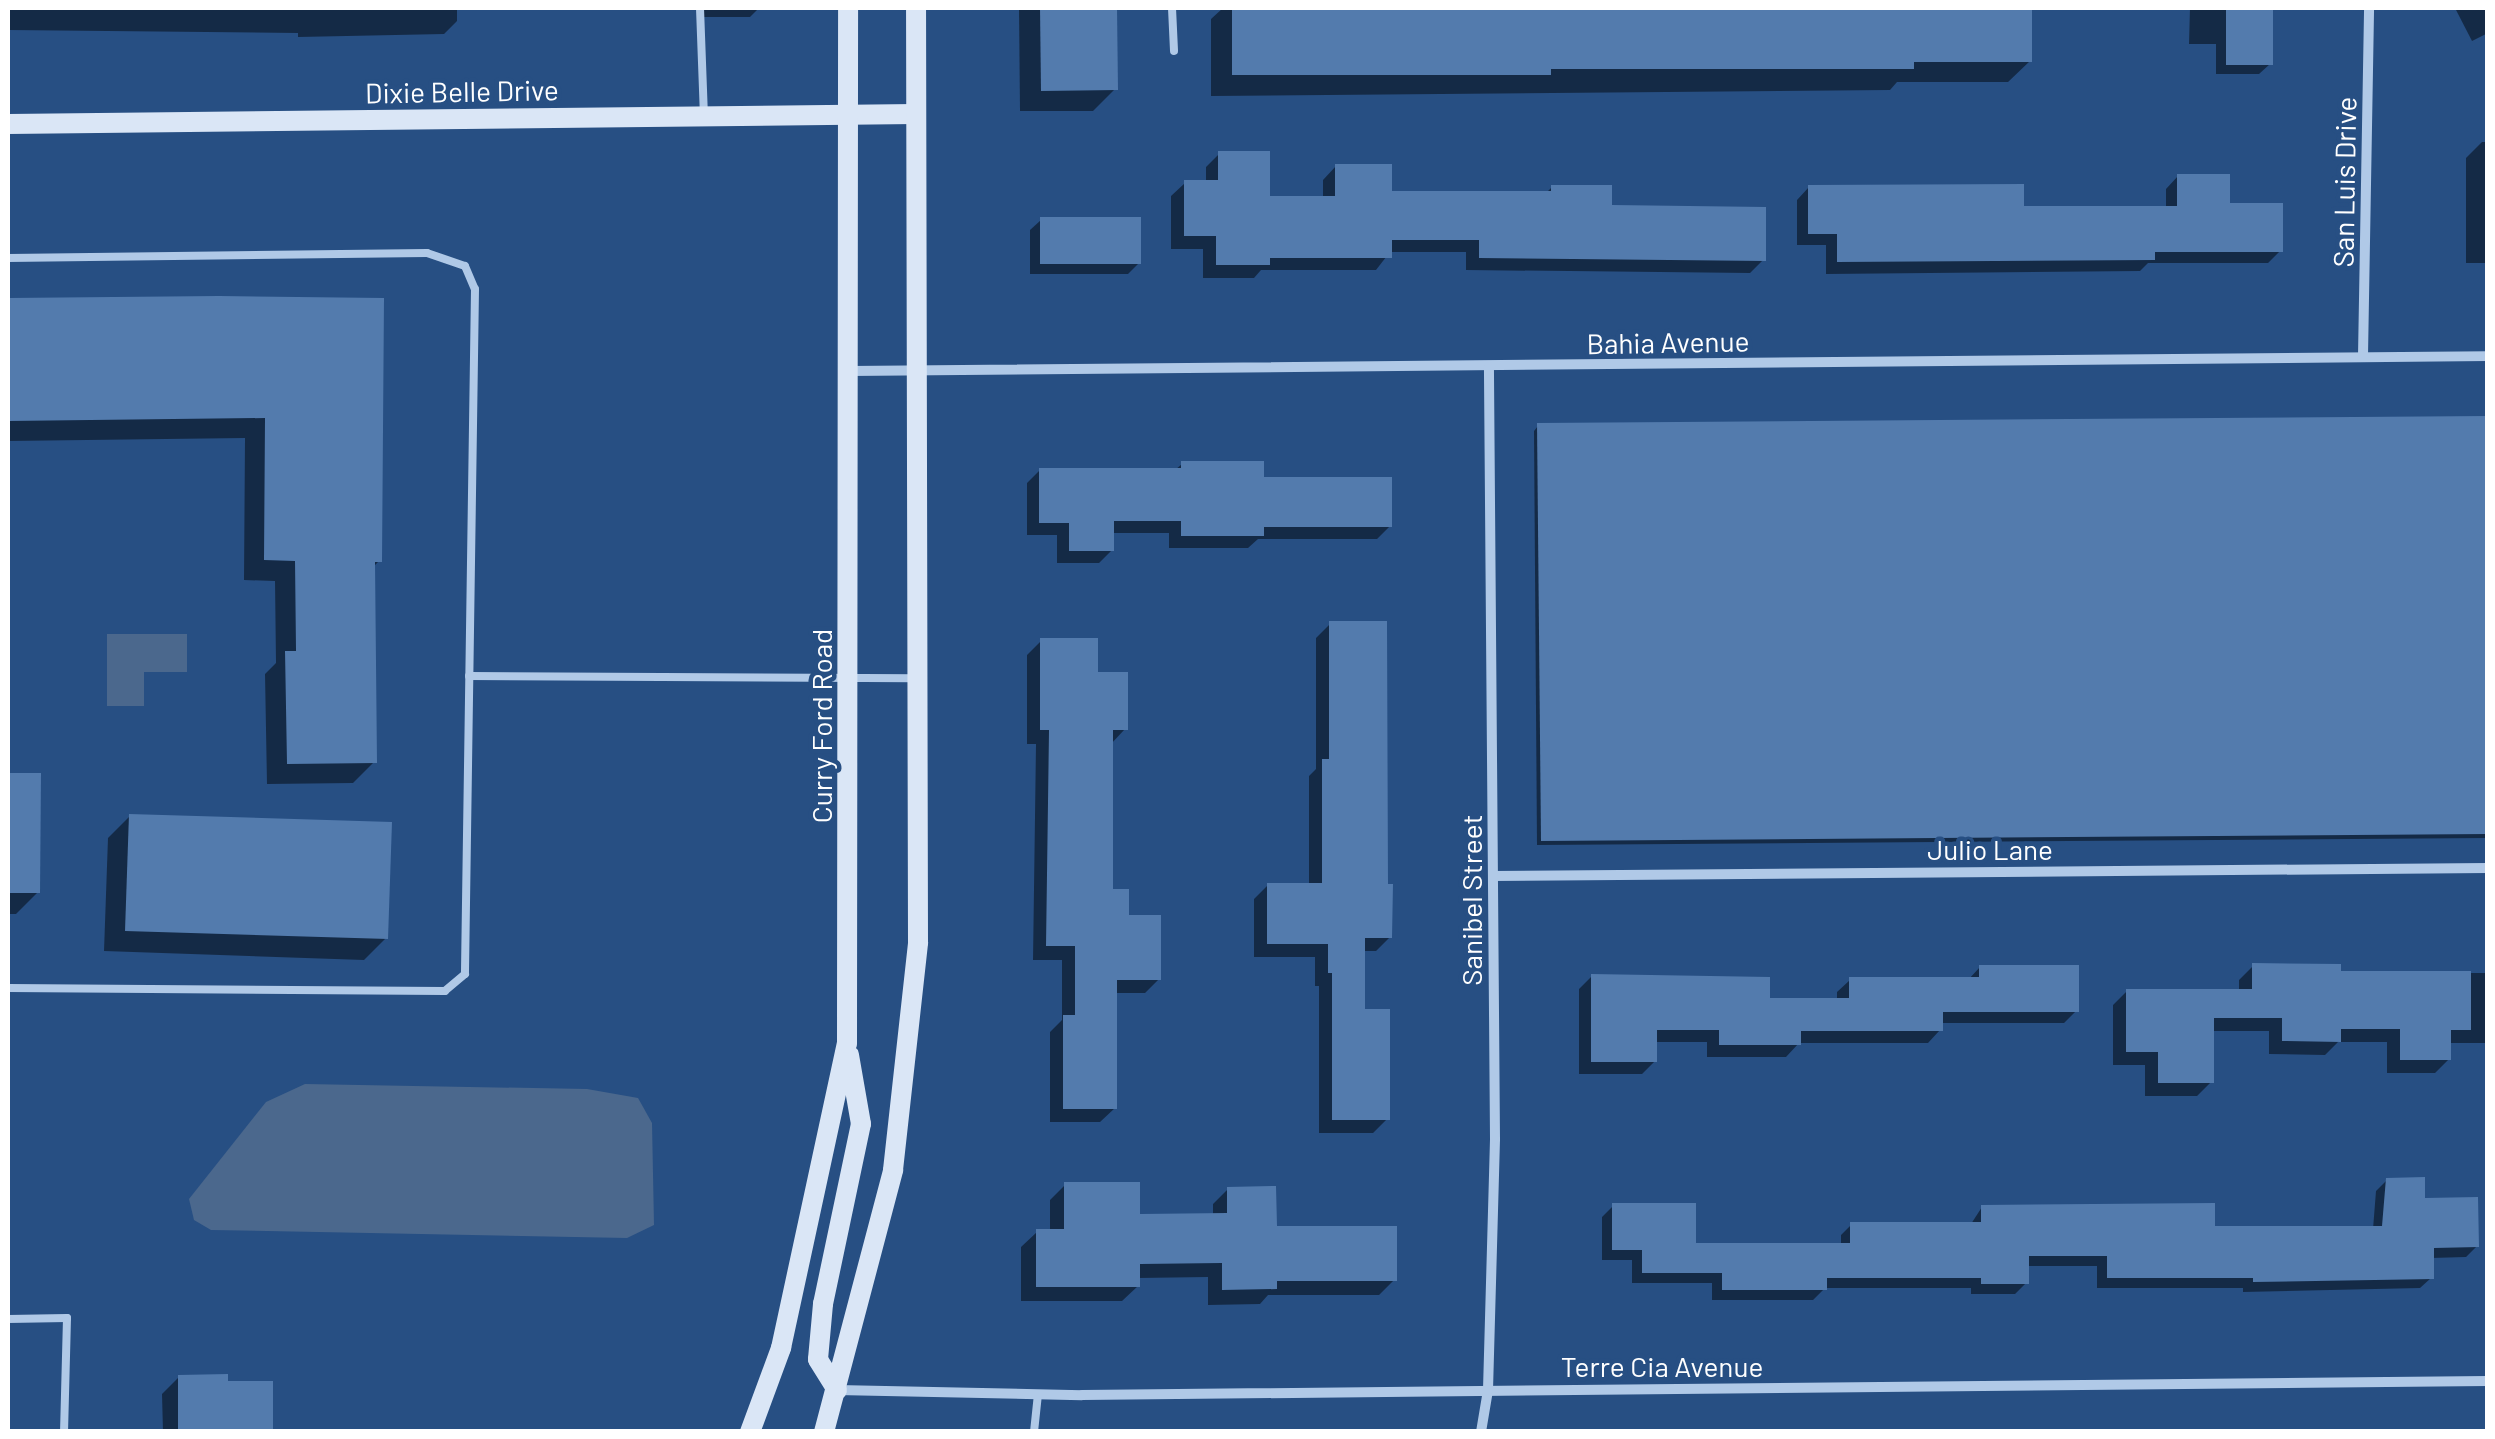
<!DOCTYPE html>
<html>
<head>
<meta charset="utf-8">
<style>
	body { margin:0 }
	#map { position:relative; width:2495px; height:1439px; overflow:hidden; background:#274f83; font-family:Barlow,sans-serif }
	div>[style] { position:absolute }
	.water>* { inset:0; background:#4b688d }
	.shadow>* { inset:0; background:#0007 }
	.building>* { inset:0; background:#537bad }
	.lane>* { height:8px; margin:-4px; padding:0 4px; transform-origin:4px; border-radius:4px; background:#b0c9e7 }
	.street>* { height:10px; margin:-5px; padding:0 5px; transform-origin:5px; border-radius:5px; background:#b0c9e7 }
	.secondary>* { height:20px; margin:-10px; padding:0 10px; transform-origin:10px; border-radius:10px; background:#dae6f6 }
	span { translate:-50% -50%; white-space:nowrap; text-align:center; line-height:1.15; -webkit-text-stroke:9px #274f83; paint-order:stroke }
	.street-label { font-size:28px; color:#fff }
	.frame { position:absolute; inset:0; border:10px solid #fff; pointer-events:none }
</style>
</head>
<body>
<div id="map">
	<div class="water">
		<div style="clip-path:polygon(107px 634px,187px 634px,187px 672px,144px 672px,144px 706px,107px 706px)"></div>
		<div style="clip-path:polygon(305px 1084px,587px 1089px,638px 1098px,652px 1123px,654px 1225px,627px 1238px,211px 1230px,194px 1220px,189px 1199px,266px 1102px)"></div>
	</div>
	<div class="shadow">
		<div style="clip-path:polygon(8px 8px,457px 8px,457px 21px,444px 34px,298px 37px,298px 33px,8px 30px)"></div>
		<div style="clip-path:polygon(699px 8px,759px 8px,750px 17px,699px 17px)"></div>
		<div style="clip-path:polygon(1019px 8px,1115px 8px,1115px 89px,1093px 111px,1020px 111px)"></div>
		<div style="clip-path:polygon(1223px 8px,2030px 8px,2030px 61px,2008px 82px,1897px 82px,1890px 90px,1211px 96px,1211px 19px)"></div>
		<div style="clip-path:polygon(2190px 8px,2269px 8px,2270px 64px,2259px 74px,2216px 74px,2216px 44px,2189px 44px)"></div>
		<div style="clip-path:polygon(2455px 8px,2488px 8px,2488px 33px,2472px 41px)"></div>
		<div style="clip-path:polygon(2482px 142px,2488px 142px,2488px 263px,2466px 263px,2466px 158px)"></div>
		<div style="clip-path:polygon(1219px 154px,1267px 198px,1323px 198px,1323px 180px,1336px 166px,1390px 193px,1546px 193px,1552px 187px,1763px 260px,1750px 273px,1466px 270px,1466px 252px,1390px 252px,1376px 270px,1261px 270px,1254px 278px,1203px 278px,1203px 249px,1171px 249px,1171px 196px,1185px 183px,1206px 183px,1206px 167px)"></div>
		<div style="clip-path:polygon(2178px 176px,2228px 205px,2280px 251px,2268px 263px,2148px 263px,2140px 271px,1826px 274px,1826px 245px,1797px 245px,1797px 200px,1809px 187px,2022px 209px,2166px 209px,2166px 189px)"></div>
		<div style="clip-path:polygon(1041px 220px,1139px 263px,1128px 274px,1030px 274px,1030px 230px)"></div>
		<div style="clip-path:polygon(381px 300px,379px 561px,373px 567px,374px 762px,353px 783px,267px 784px,265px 674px,276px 663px,275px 581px,244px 580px,245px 438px,8px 441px,8px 301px)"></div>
		<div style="clip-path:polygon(2488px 419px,2488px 838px,1537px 845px,1534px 431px,1538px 426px)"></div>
		<div style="clip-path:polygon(1182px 464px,1390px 526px,1377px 539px,1258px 539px,1248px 548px,1169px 548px,1169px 533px,1112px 533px,1112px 550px,1099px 563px,1057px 563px,1057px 535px,1027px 535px,1027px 483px,1040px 470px,1175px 470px)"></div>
		<div style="clip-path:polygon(1330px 624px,1385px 886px,1390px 937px,1376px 951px,1363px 951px,1363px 1011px,1387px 1119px,1373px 1133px,1319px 1133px,1319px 986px,1315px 986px,1315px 957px,1254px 957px,1254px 899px,1268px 885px,1309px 886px,1309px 776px,1316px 769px,1316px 638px)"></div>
		<div style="clip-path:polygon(1041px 641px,1095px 674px,1125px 729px,1110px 745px,1110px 891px,1159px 979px,1145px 993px,1115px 993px,1115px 1108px,1100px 1122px,1050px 1122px,1050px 1032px,1062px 1020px,1062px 960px,1033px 960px,1036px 744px,1027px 744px,1027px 655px)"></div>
		<div style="clip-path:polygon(8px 775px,38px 776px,38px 892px,16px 914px,8px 914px)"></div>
		<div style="clip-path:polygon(130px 816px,386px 938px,364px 960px,104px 951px,108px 838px)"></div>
		<div style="clip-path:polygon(2253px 966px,2339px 973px,2488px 973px,2488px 1043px,2449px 1043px,2449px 1059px,2435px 1073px,2387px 1073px,2387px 1042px,2338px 1042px,2325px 1055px,2269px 1054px,2269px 1031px,2211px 1031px,2211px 1082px,2197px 1096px,2145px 1096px,2145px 1065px,2113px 1065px,2113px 1005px,2127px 991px,2239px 991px,2239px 980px)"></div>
		<div style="clip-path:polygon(1980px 967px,2076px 1011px,2064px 1023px,1940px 1023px,1940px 1030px,1928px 1043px,1799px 1043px,1786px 1057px,1707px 1057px,1707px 1042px,1655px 1042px,1655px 1061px,1642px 1074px,1579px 1074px,1579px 989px,1592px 976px,1767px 1000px,1837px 1000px,1837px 992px,1850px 980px,1968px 980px)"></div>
		<div style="clip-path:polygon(2387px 1180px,2423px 1201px,2477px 1246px,2466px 1257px,2431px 1258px,2431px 1278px,2420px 1288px,2243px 1292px,2243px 1288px,2097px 1288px,2097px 1266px,2026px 1266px,2026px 1283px,2015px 1294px,1971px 1294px,1971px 1288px,1825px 1288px,1813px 1300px,1712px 1300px,1712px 1283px,1632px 1283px,1632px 1260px,1602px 1260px,1602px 1217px,1613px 1206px,1694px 1245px,1841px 1245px,1841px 1235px,1852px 1224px,1971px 1224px,1982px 1207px,2212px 1229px,2373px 1229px,2376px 1191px)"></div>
		<div style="clip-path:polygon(1065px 1185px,1138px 1217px,1213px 1216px,1213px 1204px,1228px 1189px,1274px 1229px,1394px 1280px,1379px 1295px,1268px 1295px,1260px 1304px,1208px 1305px,1208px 1277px,1138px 1278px,1138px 1286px,1122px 1301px,1021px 1301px,1021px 1247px,1037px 1232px,1050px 1232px,1050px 1200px)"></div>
		<div style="clip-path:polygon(179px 1377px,225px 1384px,271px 1432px,163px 1432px,162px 1394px)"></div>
	</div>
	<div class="building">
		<div style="clip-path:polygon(1040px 8px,1117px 8px,1118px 90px,1041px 91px)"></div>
		<div style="clip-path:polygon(1232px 8px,2032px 8px,2032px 62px,1914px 62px,1914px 69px,1551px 69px,1551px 75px,1232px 75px)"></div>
		<div style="clip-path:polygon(2226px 8px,2273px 8px,2273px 65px,2226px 65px)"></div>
		<div style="clip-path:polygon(1218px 151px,1270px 151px,1270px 196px,1335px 196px,1335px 164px,1392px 164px,1392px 191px,1551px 191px,1551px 185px,1612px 185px,1612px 205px,1766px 207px,1766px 261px,1479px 258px,1479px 240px,1392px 240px,1392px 258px,1270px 258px,1270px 265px,1216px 265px,1216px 236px,1184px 236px,1184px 180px,1218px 180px)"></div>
		<div style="clip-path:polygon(2177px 174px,2230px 174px,2230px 203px,2283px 203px,2283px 252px,2155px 252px,2155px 260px,1837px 262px,1837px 234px,1808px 234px,1808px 185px,2024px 184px,2024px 206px,2177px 206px)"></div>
		<div style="clip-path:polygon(1040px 217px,1141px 217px,1141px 264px,1040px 264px)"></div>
		<div style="clip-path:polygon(219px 296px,384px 298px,382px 562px,375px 562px,377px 763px,287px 764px,285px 651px,296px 651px,295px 561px,264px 560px,265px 418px,8px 421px,8px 298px)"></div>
		<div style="clip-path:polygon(2488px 416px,2488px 834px,1541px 841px,1537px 423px)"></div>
		<div style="clip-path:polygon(1181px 461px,1264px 461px,1264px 477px,1392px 477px,1392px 527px,1264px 527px,1264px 536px,1181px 536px,1181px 521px,1114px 521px,1114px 551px,1069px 551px,1069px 523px,1039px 523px,1039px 468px,1181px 468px)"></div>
		<div style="clip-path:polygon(1329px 621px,1387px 621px,1388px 884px,1393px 884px,1392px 938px,1365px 938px,1365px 1009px,1390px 1009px,1390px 1120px,1332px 1120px,1332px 973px,1328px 973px,1328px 944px,1267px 944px,1267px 883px,1322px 883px,1322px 759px,1329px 759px)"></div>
		<div style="clip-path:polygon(1040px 638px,1098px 638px,1098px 672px,1128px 672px,1128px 730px,1113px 730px,1113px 889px,1129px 889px,1129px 915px,1161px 915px,1161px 980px,1117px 980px,1117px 1109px,1063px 1109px,1063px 1015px,1075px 1015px,1075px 946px,1046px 946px,1049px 730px,1040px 730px)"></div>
		<div style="clip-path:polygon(8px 773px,41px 773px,40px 893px,8px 893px)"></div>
		<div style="clip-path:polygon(129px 814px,392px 822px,388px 939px,125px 931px)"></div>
		<div style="clip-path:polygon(2252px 963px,2341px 964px,2341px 971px,2471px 971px,2471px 1030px,2451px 1030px,2451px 1060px,2400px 1060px,2400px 1029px,2341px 1029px,2341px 1042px,2282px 1041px,2282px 1018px,2214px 1018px,2214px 1083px,2158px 1083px,2158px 1052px,2126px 1052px,2126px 989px,2252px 989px)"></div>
		<div style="clip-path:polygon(1979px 965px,2079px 965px,2079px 1012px,1943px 1012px,1943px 1031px,1801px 1031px,1801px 1045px,1719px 1045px,1719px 1030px,1657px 1030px,1657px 1062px,1591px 1062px,1591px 974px,1770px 977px,1770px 998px,1849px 998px,1849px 977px,1979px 977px)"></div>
		<div style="clip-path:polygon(2425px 1177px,2425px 1198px,2478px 1197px,2479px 1247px,2434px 1248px,2434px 1279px,2253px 1282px,2253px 1278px,2107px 1278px,2107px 1256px,2029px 1256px,2029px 1284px,1981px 1284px,1981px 1278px,1827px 1278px,1827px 1290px,1722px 1290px,1722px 1273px,1642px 1273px,1642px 1250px,1612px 1250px,1612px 1203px,1696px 1203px,1696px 1243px,1850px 1243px,1850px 1222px,1981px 1222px,1981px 1205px,2215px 1203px,2215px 1226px,2382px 1226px,2386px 1178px)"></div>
		<div style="clip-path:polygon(1064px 1182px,1140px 1182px,1140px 1214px,1227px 1213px,1227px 1187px,1276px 1186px,1277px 1226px,1397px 1226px,1397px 1281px,1277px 1281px,1277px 1289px,1222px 1290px,1222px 1263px,1140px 1264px,1140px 1287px,1036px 1287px,1036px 1229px,1064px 1229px)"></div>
		<div style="clip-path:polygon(228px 1374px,228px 1381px,273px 1381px,273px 1432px,178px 1432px,178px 1375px)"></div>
	</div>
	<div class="lane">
		<div style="left:700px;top:8px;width:108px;rotate:87.9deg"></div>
		<div style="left:1172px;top:8px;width:43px;rotate:87.3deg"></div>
		<div style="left:8px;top:258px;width:419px;rotate:-0.7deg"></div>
		<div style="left:427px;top:253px;width:40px;rotate:18.9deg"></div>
		<div style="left:465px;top:266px;width:25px;rotate:67deg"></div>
		<div style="left:475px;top:289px;width:685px;rotate:90.84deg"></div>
		<div style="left:465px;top:974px;width:26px;rotate:140deg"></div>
		<div style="left:445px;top:991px;width:437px;rotate:-179.6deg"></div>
		<div style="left:469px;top:676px;width:445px;rotate:0.3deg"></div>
		<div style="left:8px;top:1319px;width:59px;rotate:-1deg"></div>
		<div style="left:67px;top:1318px;width:114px;rotate:91.5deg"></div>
		<div style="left:1034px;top:1432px;width:38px;rotate:-84deg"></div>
	</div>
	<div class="street">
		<div style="left:2363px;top:356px;width:348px;rotate:-89deg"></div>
		<div style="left:849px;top:371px;width:1639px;rotate:-0.52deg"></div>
		<div style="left:1493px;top:876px;width:995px;rotate:-0.46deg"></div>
		<div style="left:837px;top:1390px;width:245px;rotate:1.2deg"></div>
		<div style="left:1082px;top:1395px;width:1406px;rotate:-0.57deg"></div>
		<div style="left:1481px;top:1432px;width:43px;rotate:-80.5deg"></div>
		<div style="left:1488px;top:1390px;width:251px;rotate:-88.4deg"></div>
		<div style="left:1495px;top:1139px;width:772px;rotate:-90.45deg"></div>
	</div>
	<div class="secondary">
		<div style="left:8px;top:124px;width:908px;rotate:-0.63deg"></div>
		<div style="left:837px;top:1390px;width:36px;rotate:-122deg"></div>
		<div style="left:818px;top:1359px;width:55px;rotate:-84.8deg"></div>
		<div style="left:823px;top:1304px;width:184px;rotate:-78.1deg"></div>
		<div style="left:861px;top:1124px;width:70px;rotate:-99.9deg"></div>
		<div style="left:750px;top:1432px;width:90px;rotate:-69.7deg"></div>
		<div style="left:781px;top:1348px;width:312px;rotate:-77.8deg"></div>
		<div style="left:847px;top:1043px;width:1035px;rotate:-89.94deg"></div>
		<div style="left:824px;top:1432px;width:271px;rotate:-75.2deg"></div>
		<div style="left:893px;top:1170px;width:229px;rotate:-83.7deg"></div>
		<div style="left:918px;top:942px;width:934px;rotate:-90.12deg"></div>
	</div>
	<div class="street-label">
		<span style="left:462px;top:91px;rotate:-1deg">Dixie Belle Drive</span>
		<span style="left:2344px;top:182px;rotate:-89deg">San Luis Drive</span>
		<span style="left:1668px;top:342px;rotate:-1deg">Bahia Avenue</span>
		<span style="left:821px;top:726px;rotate:-90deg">Curry Ford Road</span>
		<span style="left:1990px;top:849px">Julio Lane</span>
		<span style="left:1471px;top:900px;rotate:-90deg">Sanibel Street</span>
		<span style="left:1662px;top:1366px">Terre Cia Avenue</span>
	</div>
	<div class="frame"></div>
</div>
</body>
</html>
